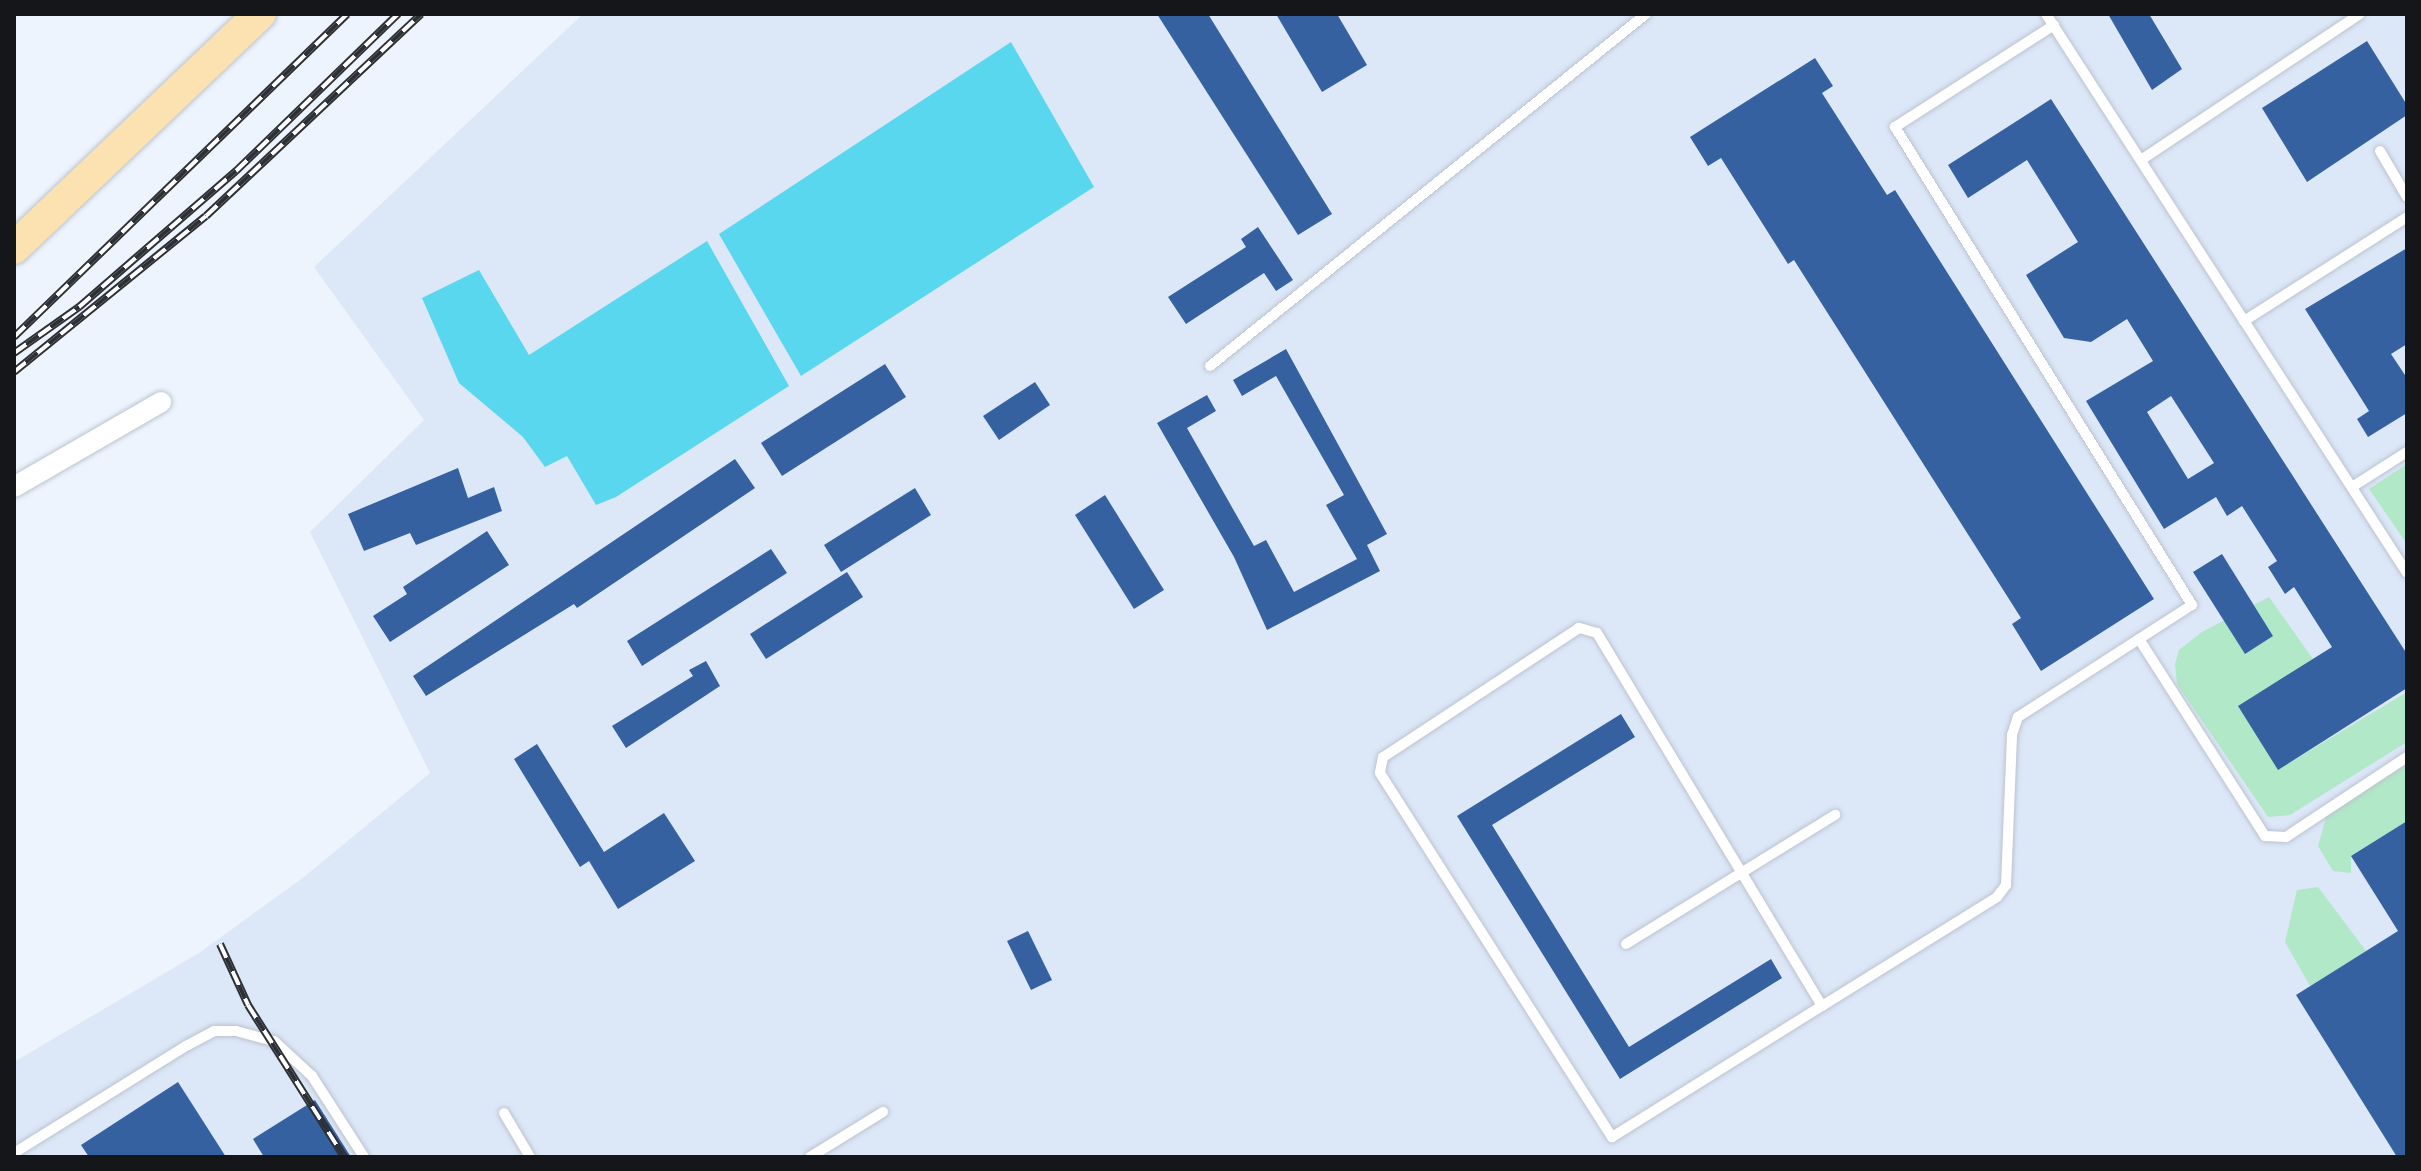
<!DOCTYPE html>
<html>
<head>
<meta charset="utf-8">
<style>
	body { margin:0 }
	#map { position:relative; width:2421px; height:1171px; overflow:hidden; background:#edf4fe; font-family:Manrope,sans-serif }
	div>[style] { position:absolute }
	.built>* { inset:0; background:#dce7f8 }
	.green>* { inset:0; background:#b1e8c8 }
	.water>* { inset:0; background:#59d7ee }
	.building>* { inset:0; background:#3661a1 }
	.roads { filter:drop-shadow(0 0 2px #bcc3cd) drop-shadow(0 0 2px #bcc3cd) }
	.lane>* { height:10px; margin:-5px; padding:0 5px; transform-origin:5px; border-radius:5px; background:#fff }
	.street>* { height:20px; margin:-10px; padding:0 10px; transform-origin:10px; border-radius:10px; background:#fff }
	.primary>* { height:32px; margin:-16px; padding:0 16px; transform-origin:16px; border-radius:16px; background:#fbe2b0 }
	.rail>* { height:8px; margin-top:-4px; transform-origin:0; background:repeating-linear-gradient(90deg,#fff 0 15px,#2d3035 0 30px); box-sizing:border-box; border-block:2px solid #2d3035 }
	span { translate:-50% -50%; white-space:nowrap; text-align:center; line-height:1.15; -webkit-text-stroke:8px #fff; paint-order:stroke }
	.frame { position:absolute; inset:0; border:16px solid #14161a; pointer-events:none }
</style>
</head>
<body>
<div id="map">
	<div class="built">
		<div style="clip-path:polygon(583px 14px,2407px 14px,2407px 1157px,14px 1157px,14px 1062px,199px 953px,304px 877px,430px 773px,310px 532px,424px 420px,314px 267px)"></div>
	</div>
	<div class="green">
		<div style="clip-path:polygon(2407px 464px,2407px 544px,2369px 489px)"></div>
		<div style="clip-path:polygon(2269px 597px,2313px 659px,2239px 706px,2279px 769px,2407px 692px,2407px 742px,2290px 815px,2268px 817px,2177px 684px,2175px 664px,2179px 650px,2202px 632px)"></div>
		<div style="clip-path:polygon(2407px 764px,2407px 821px,2351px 856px,2351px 873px,2333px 871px,2318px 846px,2327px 814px)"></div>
		<div style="clip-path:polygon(2318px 887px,2366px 951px,2310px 986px,2285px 942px,2297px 890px)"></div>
	</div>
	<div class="water">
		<div style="clip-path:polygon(1011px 42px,1094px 187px,801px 376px,719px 234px)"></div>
		<div style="clip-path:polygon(707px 241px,789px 386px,616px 497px,596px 505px,567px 456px,545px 467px,523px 437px,459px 383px,422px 298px,479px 270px,529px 355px)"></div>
	</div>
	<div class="building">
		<div style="clip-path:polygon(1157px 14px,1208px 14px,1332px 214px,1298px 235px)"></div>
		<div style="clip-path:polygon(1276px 14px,1337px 14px,1367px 65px,1322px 92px)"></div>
		<div style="clip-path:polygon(2108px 14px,2149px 14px,2182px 69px,2152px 90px)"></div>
		<div style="clip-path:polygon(2367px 41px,2407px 105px,2407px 115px,2307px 182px,2262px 108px)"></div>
		<div style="clip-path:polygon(1815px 58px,1833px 86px,1822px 93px,1887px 195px,1895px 190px,2154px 599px,2041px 671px,2012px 624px,2021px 618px,1794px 260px,1788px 264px,1721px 158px,1708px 166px,1690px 137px)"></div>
		<div style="clip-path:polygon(evenodd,2051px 99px,2407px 654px,2407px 688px,2278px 770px,2238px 706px,2332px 647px,2294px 587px,2285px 594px,2268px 567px,2277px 561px,2242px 506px,2227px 516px,2216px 497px,2164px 529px,2086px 401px,2153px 361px,2127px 319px,2091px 342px,2064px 338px,2026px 275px,2078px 242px,2027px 160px,1968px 198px,1948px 165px,2051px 99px,2171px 396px,2214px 463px,2188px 479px,2147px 412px,2171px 396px)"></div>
		<div style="clip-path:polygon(1258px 227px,1293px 280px,1276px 291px,1264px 273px,1186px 324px,1168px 297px,1246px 247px,1241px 239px)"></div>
		<div style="clip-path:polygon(2407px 248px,2407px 344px,2391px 354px,2407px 378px,2407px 413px,2368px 437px,2357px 419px,2369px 411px,2305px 309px)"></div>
		<div style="clip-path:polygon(1286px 349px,1387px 534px,1367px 545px,1380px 571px,1267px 630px,1234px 557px,1157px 423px,1207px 395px,1216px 411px,1187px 428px,1254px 546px,1266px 540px,1294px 592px,1357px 559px,1326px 505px,1344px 495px,1276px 376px,1242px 396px,1233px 380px)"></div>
		<div style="clip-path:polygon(885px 364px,906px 397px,782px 476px,761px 443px)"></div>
		<div style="clip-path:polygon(1035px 382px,1050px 405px,999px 440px,983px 416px)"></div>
		<div style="clip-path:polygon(735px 459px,755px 488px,577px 608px,574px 604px,426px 696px,413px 676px)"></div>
		<div style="clip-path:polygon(458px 468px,468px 498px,494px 487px,502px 511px,416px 545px,410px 533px,364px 551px,348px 514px)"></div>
		<div style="clip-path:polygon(915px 488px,931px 515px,841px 572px,824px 545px)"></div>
		<div style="clip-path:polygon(1105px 495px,1164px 590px,1134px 609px,1075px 515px)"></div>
		<div style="clip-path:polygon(487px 531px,509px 565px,390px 642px,373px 616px,407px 594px,403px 587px)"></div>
		<div style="clip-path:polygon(771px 549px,787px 573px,642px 666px,627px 641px)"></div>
		<div style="clip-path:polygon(2222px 554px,2273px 636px,2245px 654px,2193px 572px)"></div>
		<div style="clip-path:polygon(847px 572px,863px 597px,766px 659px,750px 634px)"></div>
		<div style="clip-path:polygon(706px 661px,720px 686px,626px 748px,612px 726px,693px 676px,689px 670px)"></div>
		<div style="clip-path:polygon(1621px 714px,1635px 737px,1492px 825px,1629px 1047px,1771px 959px,1782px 978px,1620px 1079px,1457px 816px)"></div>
		<div style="clip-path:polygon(537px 744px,604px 852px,664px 813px,695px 861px,618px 909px,589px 861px,580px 867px,514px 759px)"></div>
		<div style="clip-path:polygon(2407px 821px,2407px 1157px,2397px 1157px,2296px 995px,2398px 931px,2351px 856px)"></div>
		<div style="clip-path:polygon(1028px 931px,1052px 980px,1031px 990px,1007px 941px)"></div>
		<div style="clip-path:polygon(178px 1082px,226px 1157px,89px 1157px,81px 1145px)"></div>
		<div style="clip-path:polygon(315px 1100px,351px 1157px,264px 1157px,253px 1139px)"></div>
	</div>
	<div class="roads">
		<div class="lane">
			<div style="left:2046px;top:14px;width:665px;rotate:57.15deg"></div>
			<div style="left:2380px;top:151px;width:53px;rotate:59.6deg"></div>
			<div style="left:2141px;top:160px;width:263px;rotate:-33.7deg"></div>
			<div style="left:2244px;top:321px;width:193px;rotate:-32.5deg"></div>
			<div style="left:1210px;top:366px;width:560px;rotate:-38.92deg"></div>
			<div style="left:2352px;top:487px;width:65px;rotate:-32.5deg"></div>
			<div style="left:2139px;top:639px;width:234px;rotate:57.4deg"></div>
			<div style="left:2265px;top:836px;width:21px;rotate:3deg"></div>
			<div style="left:2286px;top:837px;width:145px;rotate:-33.5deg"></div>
			<div style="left:1626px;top:944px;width:246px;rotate:-31.7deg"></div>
			<div style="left:1822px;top:1006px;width:436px;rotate:-121.1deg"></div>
			<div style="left:1597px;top:633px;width:19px;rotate:-164deg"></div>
			<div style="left:1579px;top:628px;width:235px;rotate:146.6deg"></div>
			<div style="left:1383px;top:757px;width:16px;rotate:101deg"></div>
			<div style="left:1380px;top:773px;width:432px;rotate:57.5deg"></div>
			<div style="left:1612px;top:1137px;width:248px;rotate:-32deg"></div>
			<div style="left:1822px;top:1006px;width:206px;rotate:-31.9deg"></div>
			<div style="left:1997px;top:897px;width:15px;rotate:-53deg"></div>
			<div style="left:2006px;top:885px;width:150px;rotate:-87.7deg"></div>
			<div style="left:2012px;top:735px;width:19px;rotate:-72deg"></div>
			<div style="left:2018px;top:717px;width:207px;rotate:-32.8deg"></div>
			<div style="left:2192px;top:605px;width:563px;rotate:-121.85deg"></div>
			<div style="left:1895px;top:127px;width:189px;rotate:-32.7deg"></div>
			<div style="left:504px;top:1113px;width:51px;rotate:59.4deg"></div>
			<div style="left:14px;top:1153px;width:203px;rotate:-31.9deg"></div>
			<div style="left:186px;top:1046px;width:32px;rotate:-28deg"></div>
			<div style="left:214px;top:1031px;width:22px"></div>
			<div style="left:236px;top:1031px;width:39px;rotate:15deg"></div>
			<div style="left:274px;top:1041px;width:52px;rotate:42.6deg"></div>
			<div style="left:312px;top:1076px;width:96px;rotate:57.3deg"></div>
			<div style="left:810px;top:1157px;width:86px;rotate:-31.7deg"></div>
		</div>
		<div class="street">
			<div style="left:14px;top:487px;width:170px;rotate:-30deg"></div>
		</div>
		<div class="primary">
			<div style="left:14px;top:248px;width:340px;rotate:-43.6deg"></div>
		</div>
	</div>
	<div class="rail">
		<div style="left:14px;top:337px;width:464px;rotate:-44.1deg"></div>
		<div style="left:14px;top:353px;width:80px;rotate:-35.3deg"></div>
		<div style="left:79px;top:307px;width:208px;rotate:-40.9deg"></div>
		<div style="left:236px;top:171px;width:226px;rotate:-44.1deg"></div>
		<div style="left:14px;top:372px;width:247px;rotate:-39.1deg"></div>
		<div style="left:206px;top:216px;width:295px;rotate:-43.2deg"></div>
		<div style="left:220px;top:944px;width:67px;rotate:65.3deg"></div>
		<div style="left:248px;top:1005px;width:180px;rotate:57.7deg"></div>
	</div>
	<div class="frame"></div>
</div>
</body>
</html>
